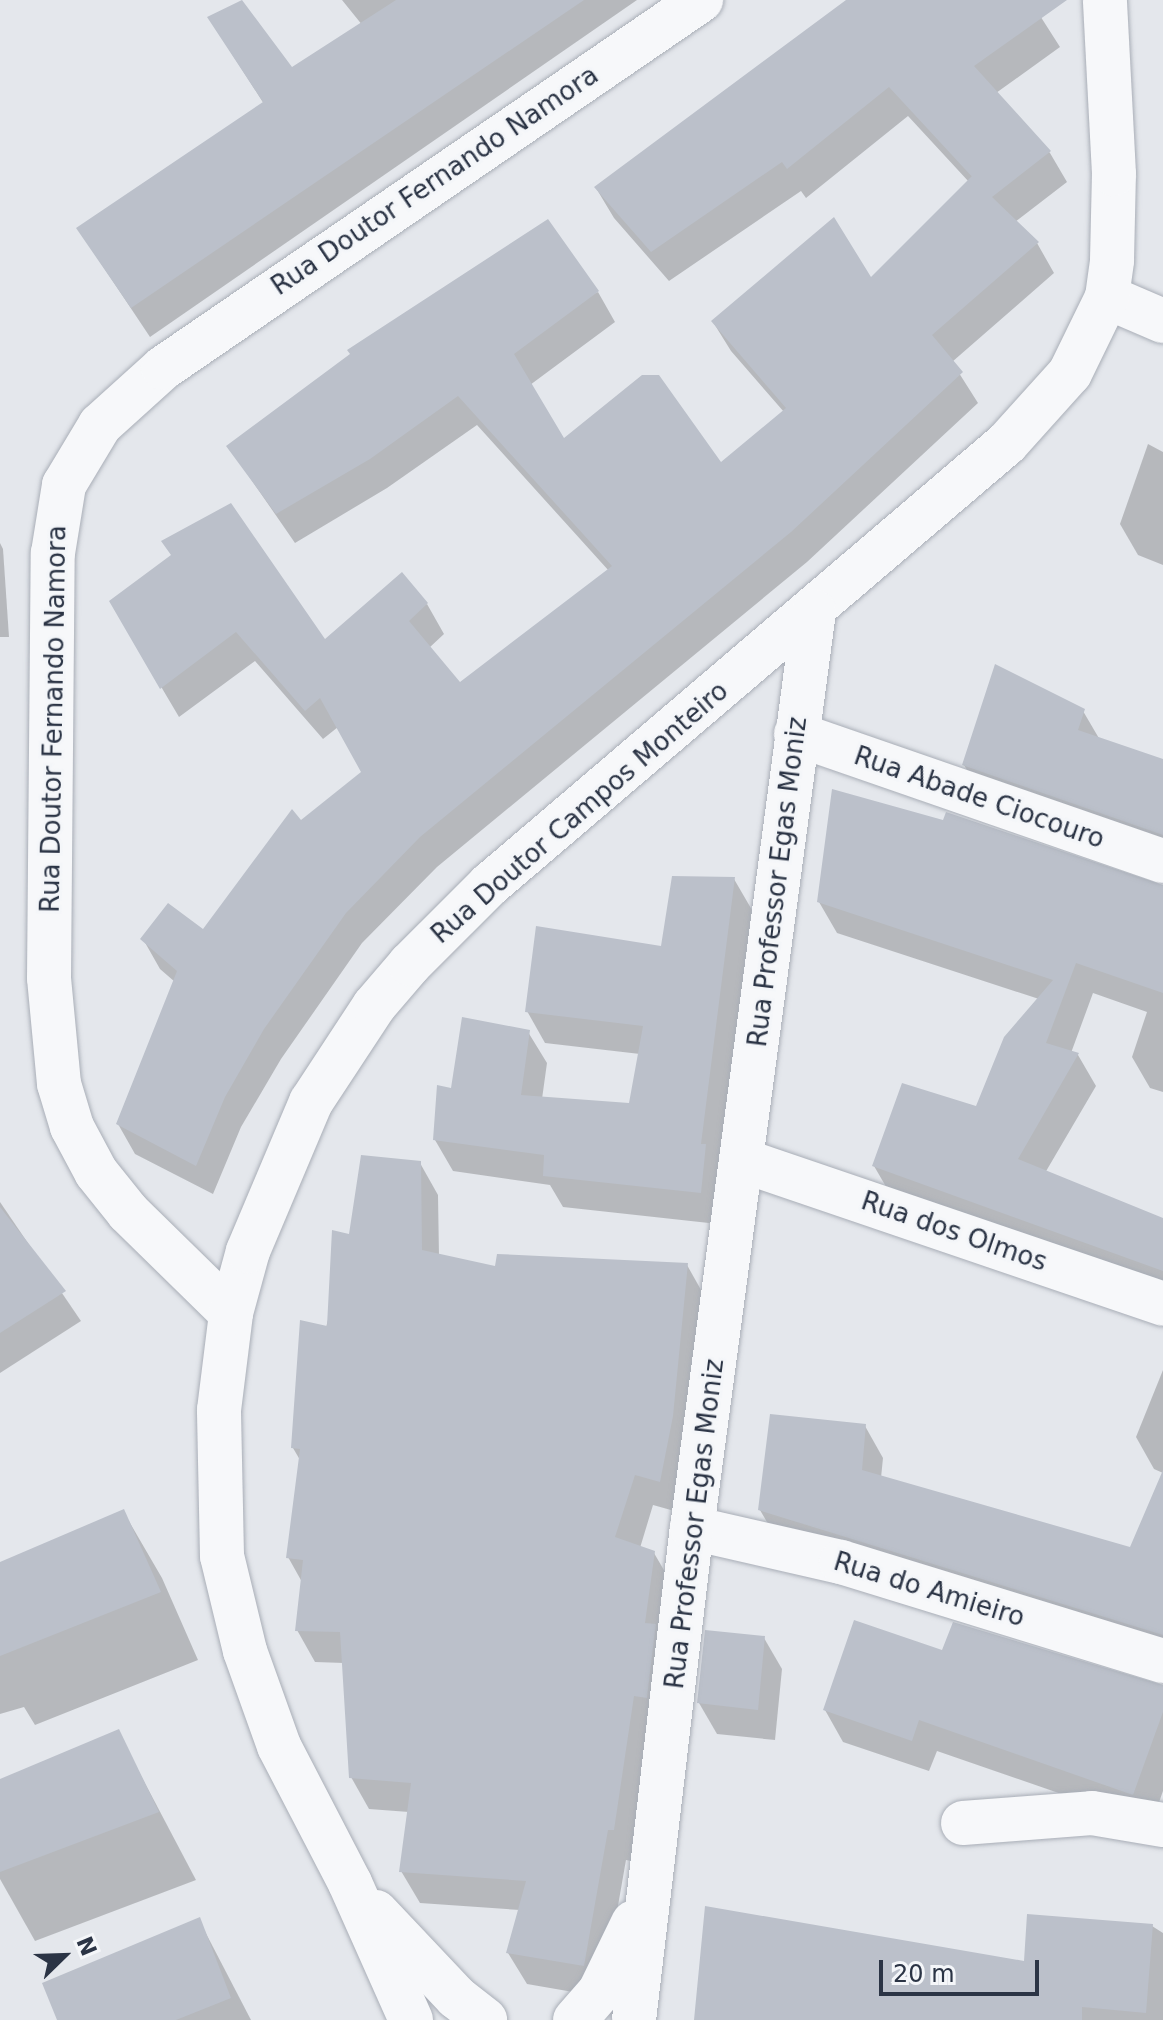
<!DOCTYPE html>
<html>
<head>
<meta charset="utf-8">
<style>
	body { margin:0 }
	#map { position:relative; width:1163px; height:2020px; overflow:hidden; background:#e4e7ec; font-family:"DejaVu Sans",sans-serif }
	div>[style] { position:absolute }
	.shadow>* { inset:0; background:#0003 }
	.building>* { inset:0; background:#bbc0ca }
	.roads { filter:drop-shadow(0 0 2px #a9aeb7) drop-shadow(0 0 2px #a9aeb7) }
	.minor>* { height:44px; margin:-22px; padding:0 22px; transform-origin:22px; border-radius:22px; background:#f7f8fa }
	span { translate:-50% -50%; white-space:nowrap; text-align:center; line-height:1.15; -webkit-text-stroke:6px #f4f6f9; paint-order:stroke }
	.street-label { font-size:26px; color:#2b3445 }
	.north { position:absolute; left:24px; top:1916px; width:80px; height:80px; -webkit-text-stroke:6px #f4f6f9; paint-order:stroke; rotate:67deg; font-size:22px; font-weight:700; line-height:32px; text-align:center; color:#2b3445 }
	.north::after { content:''; display:block; margin:auto; width:28px; height:36px; background:#2b3445; clip-path:polygon(50% 0,100% 100%,50% 72%,0 100%) }
	.scale { position:absolute; left:879px; top:1960px; width:160px; height:36px; box-sizing:border-box; border:4px solid #2b3445; border-top:0; padding-left:10px; font-size:24px; line-height:28px; white-space:nowrap; color:#2b3445; -webkit-text-stroke:6px #f4f6f9; paint-order:stroke }
</style>
</head>
<body>
<div id="map">
	<div class="shadow">
		<div style="clip-path:polygon(342px 0,637px 0,150px 337px,78px 229px,264px 104px,209px 18px,291px 70px,363px 26px)"></div>
		<div style="clip-path:polygon(850px 0,1030px 0,1060px 47px,996px 93px,1050px 153px,1067px 182px,1015px 222px,1037px 243px,1054px 273px,952px 362px,978px 403px,807px 562px,437px 867px,362px 943px,281px 1059px,241px 1127px,213px 1194px,135px 1154px,118px 1124px,175px 982px,160px 969px,143px 939px,204px 932px,301px 822px,364px 772px,338px 727px,323px 739px,255px 661px,179px 717px,111px 602px,325px 642px,427px 604px,444px 634px,429px 648px,460px 685px,609px 571px,477px 425px,387px 488px,295px 543px,228px 446px,598px 292px,615px 322px,530px 385px,563px 441px,720px 465px,784px 412px,731px 351px,713px 322px,870px 280px,969px 182px,908px 116px,806px 198px,801px 191px,669px 281px,614px 218px,596px 188px)"></div>
		<div style="clip-path:polygon(1148px 444px,1163px 452px,1163px 565px,1138px 555px,1120px 524px)"></div>
		<div style="clip-path:polygon(0 543px,3px 549px,9px 637px,0 637px)"></div>
		<div style="clip-path:polygon(1083px 711px,1100px 740px,1163px 762px,1163px 857px,982px 796px,964px 765px)"></div>
		<div style="clip-path:polygon(734px 879px,752px 910px,719px 1170px,718px 1224px,563px 1207px,550px 1185px,453px 1171px,435px 1140px,453px 1090px,528px 1032px,547px 1063px,542px 1099px,630px 1105px,640px 1054px,545px 1043px,527px 1011px,662px 948px)"></div>
		<div style="clip-path:polygon(819px 902px,1163px 914px,1163px 1092px,1150px 1088px,1132px 1057px,1147px 1012px,1093px 993px,1071px 1053px,1078px 1055px,1096px 1086px,1045px 1173px,1163px 1220px,1163px 1289px,892px 1197px,874px 1166px,977px 1109px,1039px 999px,837px 933px)"></div>
		<div style="clip-path:polygon(420px 1163px,438px 1195px,439px 1256px,496px 1269px,687px 1265px,705px 1297px,678px 1512px,653px 1505px,640px 1548px,654px 1553px,672px 1584px,631px 1861px,626px 1860px,602px 1997px,527px 1984px,508px 1953px,520px 1910px,420px 1903px,401px 1871px,409px 1812px,369px 1809px,351px 1777px,344px 1663px,315px 1662px,297px 1630px,302px 1582px,288px 1557px,300px 1460px,293px 1448px,351px 1236px)"></div>
		<div style="clip-path:polygon(0 1202px,81px 1321px,0 1373px)"></div>
		<div style="clip-path:polygon(1163px 1370px,1163px 1473px,1154px 1469px,1136px 1437px)"></div>
		<div style="clip-path:polygon(865px 1426px,883px 1458px,881px 1478px,1163px 1559px,1163px 1660px,778px 1541px,760px 1510px)"></div>
		<div style="clip-path:polygon(123px 1511px,162px 1578px,198px 1660px,35px 1725px,24px 1707px,0 1714px,0 1564px)"></div>
		<div style="clip-path:polygon(764px 1638px,782px 1669px,775px 1740px,717px 1734px,699px 1703px)"></div>
		<div style="clip-path:polygon(944px 1652px,1163px 1685px,1163px 1791px,1151px 1825px,937px 1751px,929px 1771px,843px 1742px,825px 1710px)"></div>
		<div style="clip-path:polygon(118px 1732px,196px 1880px,35px 1941px,0 1879px,0 1781px)"></div>
		<div style="clip-path:polygon(199px 1920px,251px 2020px,59px 2020px)"></div>
		<div style="clip-path:polygon(1152px 1926px,1163px 1933px,1163px 2020px,697px 2020px,1026px 1963px)"></div>
	</div>
	<div class="building">
		<div style="clip-path:polygon(242px 0,292px 67px,396px 0,584px 0,131px 308px,76px 228px,263px 102px,207px 17px)"></div>
		<div style="clip-path:polygon(846px 0,1067px 0,974px 66px,1051px 151px,992px 197px,1039px 242px,932px 335px,963px 372px,791px 532px,420px 837px,346px 913px,264px 1029px,225px 1097px,196px 1166px,116px 1124px,177px 971px,140px 939px,168px 903px,203px 929px,292px 809px,301px 820px,361px 772px,320px 698px,305px 711px,236px 632px,160px 689px,109px 601px,171px 555px,161px 541px,231px 503px,325px 639px,402px 572px,428px 603px,409px 621px,460px 682px,612px 566px,458px 396px,370px 459px,276px 514px,226px 446px,350px 354px,347px 350px,548px 219px,599px 291px,514px 354px,564px 438px,642px 375px,659px 375px,721px 462px,786px 408px,711px 321px,834px 217px,871px 277px,972px 176px,976px 181px,889px 87px,787px 169px,782px 162px,651px 252px,594px 187px)"></div>
		<div style="clip-path:polygon(995px 664px,1085px 709px,1078px 730px,1163px 759px,1163px 835px,962px 765px)"></div>
		<div style="clip-path:polygon(832px 789px,943px 820px,946px 812px,1163px 885px,1163px 993px,1076px 963px,1046px 1043px,1079px 1053px,1018px 1159px,1163px 1218px,1163px 1271px,872px 1166px,902px 1083px,976px 1106px,1004px 1037px,1053px 980px,817px 902px)"></div>
		<div style="clip-path:polygon(672px 876px,735px 877px,701px 1144px,706px 1144px,701px 1193px,543px 1176px,544px 1155px,433px 1140px,437px 1085px,451px 1088px,462px 1017px,530px 1030px,521px 1095px,629px 1103px,643px 1026px,525px 1012px,536px 926px,661px 946px)"></div>
		<div style="clip-path:polygon(361px 1155px,421px 1161px,422px 1250px,495px 1266px,497px 1254px,688px 1263px,673px 1416px,660px 1482px,635px 1475px,615px 1537px,655px 1551px,645px 1623px,656px 1624px,647px 1698px,634px 1696px,614px 1830px,608px 1830px,584px 1966px,506px 1953px,526px 1881px,399px 1872px,411px 1783px,349px 1778px,340px 1632px,295px 1631px,303px 1560px,286px 1558px,300px 1449px,291px 1448px,300px 1320px,327px 1326px,332px 1230px,349px 1234px)"></div>
		<div style="clip-path:polygon(0 1207px,66px 1291px,0 1333px)"></div>
		<div style="clip-path:polygon(770px 1414px,866px 1424px,862px 1470px,1130px 1547px,1163px 1470px,1163px 1635px,758px 1510px)"></div>
		<div style="clip-path:polygon(124px 1509px,161px 1592px,0 1656px,0 1562px)"></div>
		<div style="clip-path:polygon(854px 1620px,942px 1650px,953px 1622px,1163px 1685px,1163px 1712px,1133px 1795px,919px 1720px,912px 1741px,823px 1710px)"></div>
		<div style="clip-path:polygon(705px 1630px,765px 1636px,758px 1710px,697px 1703px)"></div>
		<div style="clip-path:polygon(119px 1729px,159px 1812px,0 1872px,0 1779px)"></div>
		<div style="clip-path:polygon(705px 1906px,1024px 1961px,1027px 1914px,1153px 1924px,1146px 2013px,1082px 2007px,1082px 2020px,694px 2020px)"></div>
		<div style="clip-path:polygon(200px 1917px,231px 1998px,176px 2020px,57px 2020px,42px 1983px)"></div>
	</div>
	<div class="roads">
		<div class="minor">
			<div style="left:1107px;top:297px;width:61px;rotate:23.2deg"></div>
			<div style="left:796px;top:734px;width:388px;rotate:19.1deg"></div>
			<div style="left:744px;top:1161px;width:443px;rotate:18.8deg"></div>
			<div style="left:231px;top:1313px;width:144px;rotate:-135.6deg"></div>
			<div style="left:128px;top:1212px;width:51px;rotate:-128.7deg"></div>
			<div style="left:96px;top:1172px;width:51px;rotate:-118.1deg"></div>
			<div style="left:72px;top:1127px;width:45px;rotate:-106.8deg"></div>
			<div style="left:59px;top:1084px;width:106px;rotate:-95.4deg"></div>
			<div style="left:49px;top:978px;width:425px;rotate:-89.5deg"></div>
			<div style="left:53px;top:553px;width:69px;rotate:-80.8deg"></div>
			<div style="left:64px;top:485px;width:70px;rotate:-59deg"></div>
			<div style="left:100px;top:425px;width:85px;rotate:-42.1deg"></div>
			<div style="left:163px;top:368px;width:652px;rotate:-34.37deg"></div>
			<div style="left:692px;top:1528px;width:153px;rotate:12.9deg"></div>
			<div style="left:841px;top:1562px;width:337px;rotate:17.1deg"></div>
			<div style="left:963px;top:1823px;width:129px;rotate:-4.4deg"></div>
			<div style="left:1092px;top:1813px;width:72px;rotate:9.6deg"></div>
			<div style="left:376px;top:1912px;width:117px;rotate:46.7deg"></div>
			<div style="left:456px;top:1997px;width:37px;rotate:38deg"></div>
			<div style="left:411px;top:2020px;width:150px;rotate:-114deg"></div>
			<div style="left:350px;top:1883px;width:154px;rotate:-117.4deg"></div>
			<div style="left:279px;top:1746px;width:101px;rotate:-109.7deg"></div>
			<div style="left:245px;top:1651px;width:98px;rotate:-103.6deg"></div>
			<div style="left:222px;top:1556px;width:146px;rotate:-91.2deg"></div>
			<div style="left:219px;top:1410px;width:98px;rotate:-82.9deg"></div>
			<div style="left:231px;top:1313px;width:64px;rotate:-74.7deg"></div>
			<div style="left:248px;top:1251px;width:162px;rotate:-67.1deg"></div>
			<div style="left:311px;top:1102px;width:115px;rotate:-56.7deg"></div>
			<div style="left:374px;top:1006px;width:55px;rotate:-49.4deg"></div>
			<div style="left:410px;top:964px;width:112px;rotate:-45deg"></div>
			<div style="left:489px;top:885px;width:681px;rotate:-40.47deg"></div>
			<div style="left:1007px;top:443px;width:94px;rotate:-48deg"></div>
			<div style="left:1070px;top:373px;width:85px;rotate:-64deg"></div>
			<div style="left:1107px;top:297px;width:37px;rotate:-82deg"></div>
			<div style="left:1112px;top:260px;width:86px;rotate:-88.7deg"></div>
			<div style="left:1114px;top:174px;width:174px;rotate:-93deg"></div>
			<div style="left:575px;top:2020px;width:38px;rotate:-49deg"></div>
			<div style="left:600px;top:1991px;width:76px;rotate:-64.1deg"></div>
			<div style="left:634px;top:2020px;width:495px;rotate:-83.3deg"></div>
			<div style="left:692px;top:1528px;width:925px;rotate:-82.42deg"></div>
		</div>
	</div>
	<div class="street-label">
		<span style="left:435px;top:181px;rotate:-34deg">Rua Doutor Fernando Namora</span>
		<span style="left:54px;top:719px;rotate:-89deg">Rua Doutor Fernando Namora</span>
		<span style="left:979px;top:798px;rotate:19deg">Rua Abade Ciocouro</span>
		<span style="left:580px;top:813px;rotate:-41deg">Rua Doutor Campos Monteiro</span>
		<span style="left:778px;top:882px;rotate:-83deg">Rua Professor Egas Moniz</span>
		<span style="left:954px;top:1232px;rotate:19deg">Rua dos Olmos</span>
		<span style="left:695px;top:1524px;rotate:-83deg">Rua Professor Egas Moniz</span>
		<span style="left:929px;top:1590px;rotate:17deg">Rua do Amieiro</span>
	</div>
	<div class="north">N</div>
	<div class="scale">20 m</div>
</div>
</body>
</html>
